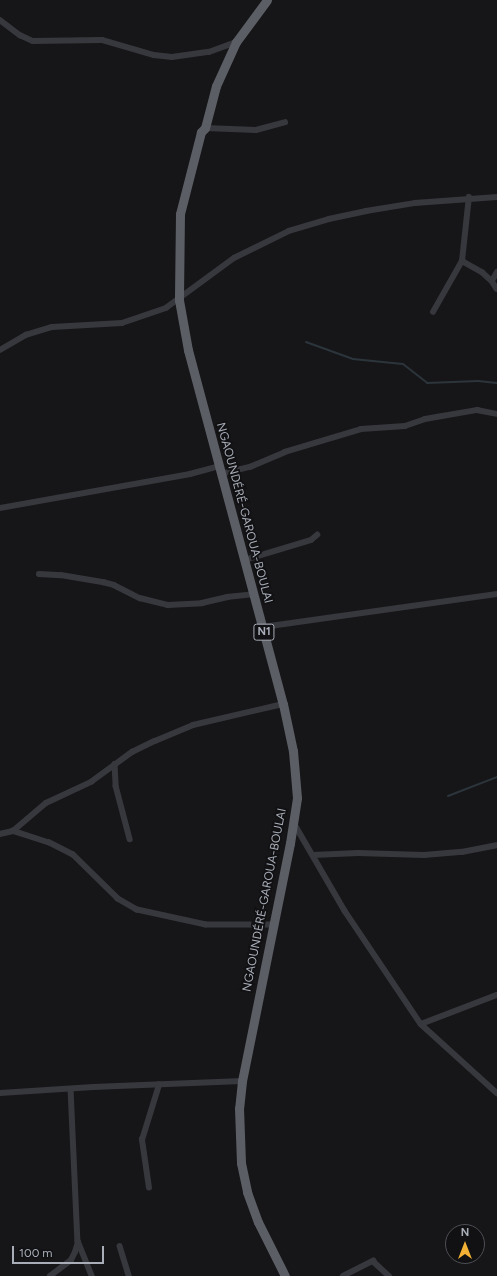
<!DOCTYPE html>
<html>
<head>
<meta charset="utf-8">
<style>
	body { margin:0 }
	#map { position:relative; width:497px; height:1276px; overflow:hidden; background:#161618; font-family:Figtree,sans-serif }
	div>[style] { position:absolute }
	.stream>* { height:2px; margin:-1px; padding:0 1px; transform-origin:1px; border-radius:1px; background:#2c353c }
	.minor>* { height:5.5px; margin:-2.75px; padding:0 2.75px; transform-origin:2.75px; border-radius:2.75px; background:#37383d }
	.trunk>* { height:9px; margin:-4.5px; padding:0 4.5px; transform-origin:4.5px; border-radius:4.5px; background:#5b5e65 }
	span { translate:-50% -50%; white-space:nowrap; text-align:center; line-height:1.15; -webkit-text-stroke:3.5px #111113; paint-order:stroke }
	.shield-label span { padding:1px 3px; background:#111113; border:1px solid; border-radius:3px; -webkit-text-stroke-width:0 }
	.shield-label { font-size:11px; color:#a8adb8; font-weight:700 }
	.street-label { font-size:12px; color:#a8adb8 }
	.north { position:absolute; left:445px; top:1224px; width:40px; height:40px; box-sizing:border-box; background:#111113; border:1px solid #4d4f55; border-radius:50%; rotate:0deg; font-size:11px; font-weight:700; line-height:16px; text-align:center; color:#a8adb8 }
	.north::after { content:''; display:block; margin:auto; width:14px; height:18px; background:#f2b134; clip-path:polygon(50% 0,100% 100%,50% 72%,0 100%) }
	.scale { position:absolute; left:12px; top:1246px; width:92px; height:18px; box-sizing:border-box; border:2px solid #a8adb8; border-top:0; padding-left:5px; font-size:12px; line-height:14px; white-space:nowrap; color:#a8adb8; -webkit-text-stroke:3px #111113; paint-order:stroke }
</style>
</head>
<body>
<div id="map">
	<div class="stream">
		<div style="left:306px;top:342px;width:50px;rotate:19.9deg"></div>
		<div style="left:353px;top:359px;width:50px;rotate:5.7deg"></div>
		<div style="left:403px;top:364px;width:31px;rotate:38deg"></div>
		<div style="left:427px;top:383px;width:51px;rotate:-2.2deg"></div>
		<div style="left:478px;top:381px;width:19px;rotate:6deg"></div>
		<div style="left:448px;top:796px;width:53px;rotate:-21.2deg"></div>
	</div>
	<div class="minor">
		<div style="left:0;top:20px;width:25px;rotate:37deg"></div>
		<div style="left:20px;top:35px;width:14px;rotate:25deg"></div>
		<div style="left:33px;top:41px;width:69px;rotate:-0.8deg"></div>
		<div style="left:102px;top:40px;width:54px;rotate:16.1deg"></div>
		<div style="left:154px;top:55px;width:18px;rotate:6deg"></div>
		<div style="left:172px;top:57px;width:37px;rotate:-8deg"></div>
		<div style="left:209px;top:52px;width:29px;rotate:-20deg"></div>
		<div style="left:205px;top:128px;width:51px;rotate:2.2deg"></div>
		<div style="left:256px;top:130px;width:30px;rotate:-15deg"></div>
		<div style="left:462px;top:261px;width:23px;rotate:29deg"></div>
		<div style="left:482px;top:272px;width:13px;rotate:42deg"></div>
		<div style="left:492px;top:281px;width:10px;rotate:-61deg"></div>
		<div style="left:492px;top:281px;width:9px;rotate:58deg"></div>
		<div style="left:433px;top:312px;width:59px;rotate:-60.4deg"></div>
		<div style="left:462px;top:261px;width:64px;rotate:-83.8deg"></div>
		<div style="left:0;top:350px;width:30px;rotate:-30deg"></div>
		<div style="left:26px;top:335px;width:27px;rotate:-17deg"></div>
		<div style="left:52px;top:327px;width:70px;rotate:-3.3deg"></div>
		<div style="left:122px;top:323px;width:46px;rotate:-18.8deg"></div>
		<div style="left:166px;top:308px;width:84px;rotate:-36.3deg"></div>
		<div style="left:234px;top:258px;width:61px;rotate:-26.1deg"></div>
		<div style="left:289px;top:231px;width:42px;rotate:-16.7deg"></div>
		<div style="left:329px;top:219px;width:38px;rotate:-12deg"></div>
		<div style="left:366px;top:211px;width:50px;rotate:-9.3deg"></div>
		<div style="left:415px;top:203px;width:82px;rotate:-4.2deg"></div>
		<div style="left:221px;top:474px;width:30px;rotate:-14deg"></div>
		<div style="left:250px;top:467px;width:38px;rotate:-23deg"></div>
		<div style="left:285px;top:452px;width:79px;rotate:-16.8deg"></div>
		<div style="left:361px;top:429px;width:44px;rotate:-3.9deg"></div>
		<div style="left:405px;top:426px;width:21px;rotate:-19deg"></div>
		<div style="left:425px;top:419px;width:53px;rotate:-9.8deg"></div>
		<div style="left:477px;top:410px;width:20px;rotate:11deg"></div>
		<div style="left:0;top:508px;width:193px;rotate:-10.1deg"></div>
		<div style="left:190px;top:474px;width:30px;rotate:-15deg"></div>
		<div style="left:245px;top:560px;width:69px;rotate:-16.9deg"></div>
		<div style="left:311px;top:540px;width:8px;rotate:-40deg"></div>
		<div style="left:39px;top:574px;width:22px;rotate:3deg"></div>
		<div style="left:61px;top:575px;width:43px;rotate:9.5deg"></div>
		<div style="left:103px;top:582px;width:11px;rotate:15deg"></div>
		<div style="left:114px;top:585px;width:29px;rotate:27deg"></div>
		<div style="left:140px;top:598px;width:29px;rotate:14deg"></div>
		<div style="left:168px;top:605px;width:34px;rotate:-3deg"></div>
		<div style="left:202px;top:603px;width:26px;rotate:-13deg"></div>
		<div style="left:227px;top:597px;width:27px;rotate:-6deg"></div>
		<div style="left:263px;top:627px;width:236px;rotate:-8deg"></div>
		<div style="left:115px;top:764px;width:22px;rotate:87deg"></div>
		<div style="left:116px;top:786px;width:55px;rotate:75.2deg"></div>
		<div style="left:294px;top:823px;width:102px;rotate:59.9deg"></div>
		<div style="left:345px;top:911px;width:136px;rotate:56.1deg"></div>
		<div style="left:421px;top:1024px;width:103px;rotate:42.2deg"></div>
		<div style="left:0;top:834px;width:13px;rotate:-13deg"></div>
		<div style="left:313px;top:855px;width:45px;rotate:-2.5deg"></div>
		<div style="left:358px;top:853px;width:66px;rotate:1.7deg"></div>
		<div style="left:424px;top:855px;width:38px;rotate:-5deg"></div>
		<div style="left:462px;top:852px;width:36px;rotate:-11deg"></div>
		<div style="left:275px;top:925px;width:69px;rotate:180deg"></div>
		<div style="left:206px;top:925px;width:71px;rotate:-167.7deg"></div>
		<div style="left:137px;top:910px;width:22px;rotate:-150deg"></div>
		<div style="left:118px;top:899px;width:63px;rotate:-135.6deg"></div>
		<div style="left:73px;top:855px;width:27px;rotate:-153deg"></div>
		<div style="left:49px;top:843px;width:38px;rotate:-162deg"></div>
		<div style="left:13px;top:831px;width:43px;rotate:-40.3deg"></div>
		<div style="left:46px;top:803px;width:50px;rotate:-25deg"></div>
		<div style="left:91px;top:782px;width:51px;rotate:-36.2deg"></div>
		<div style="left:132px;top:752px;width:25px;rotate:-26deg"></div>
		<div style="left:155px;top:741px;width:41px;rotate:-22.8deg"></div>
		<div style="left:193px;top:725px;width:92px;rotate:-13.1deg"></div>
		<div style="left:421px;top:1024px;width:81px;rotate:-20.9deg"></div>
		<div style="left:71px;top:1089px;width:152px;rotate:87.4deg"></div>
		<div style="left:78px;top:1241px;width:38px;rotate:68deg"></div>
		<div style="left:0;top:1093px;width:93px;rotate:-3.7deg"></div>
		<div style="left:93px;top:1087px;width:149px;rotate:-2.3deg"></div>
		<div style="left:149px;top:1188px;width:49px;rotate:-98.3deg"></div>
		<div style="left:142px;top:1140px;width:58px;rotate:-72.8deg"></div>
		<div style="left:120px;top:1246px;width:31px;rotate:73deg"></div>
		<div style="left:50px;top:1276px;width:26px;rotate:-37deg"></div>
		<div style="left:71px;top:1260px;width:9px;rotate:-63deg"></div>
		<div style="left:75px;top:1252px;width:10px;rotate:-73deg"></div>
		<div style="left:343px;top:1276px;width:34px;rotate:-27deg"></div>
		<div style="left:373px;top:1261px;width:22px;rotate:43deg"></div>
	</div>
	<div class="trunk">
		<div style="left:267px;top:0;width:52px;rotate:126.4deg"></div>
		<div style="left:236px;top:42px;width:48px;rotate:114.4deg"></div>
		<div style="left:216px;top:86px;width:43px;rotate:104.7deg"></div>
		<div style="left:205px;top:128px;width:6px;rotate:135deg"></div>
		<div style="left:201px;top:132px;width:85px;rotate:104.4deg"></div>
		<div style="left:180px;top:214px;width:86px;rotate:90.7deg"></div>
		<div style="left:179px;top:300px;width:51px;rotate:79.8deg"></div>
		<div style="left:188px;top:350px;width:367px;rotate:75deg"></div>
		<div style="left:283px;top:704px;width:48px;rotate:78deg"></div>
		<div style="left:293px;top:751px;width:47px;rotate:85.1deg"></div>
		<div style="left:297px;top:798px;width:46px;rotate:98.8deg"></div>
		<div style="left:290px;top:843px;width:243px;rotate:101.4deg"></div>
		<div style="left:242px;top:1081px;width:27px;rotate:96deg"></div>
		<div style="left:239px;top:1108px;width:55px;rotate:87.9deg"></div>
		<div style="left:241px;top:1163px;width:30px;rotate:78deg"></div>
		<div style="left:247px;top:1192px;width:32px;rotate:70deg"></div>
		<div style="left:258px;top:1222px;width:60px;rotate:63.4deg"></div>
	</div>
	<div class="shield-label">
		<span style="left:264px;top:632px">N1</span>
	</div>
	<div class="street-label">
		<span style="left:244px;top:513px;rotate:75deg">NGAOUNDÉRÉ-GAROUA-BOULAI</span>
		<span style="left:265px;top:900px;rotate:-79deg">NGAOUNDÉRÉ-GAROUA-BOULAI</span>
	</div>
	<div class="north">N</div>
	<div class="scale">100 m</div>
</div>
</body>
</html>
